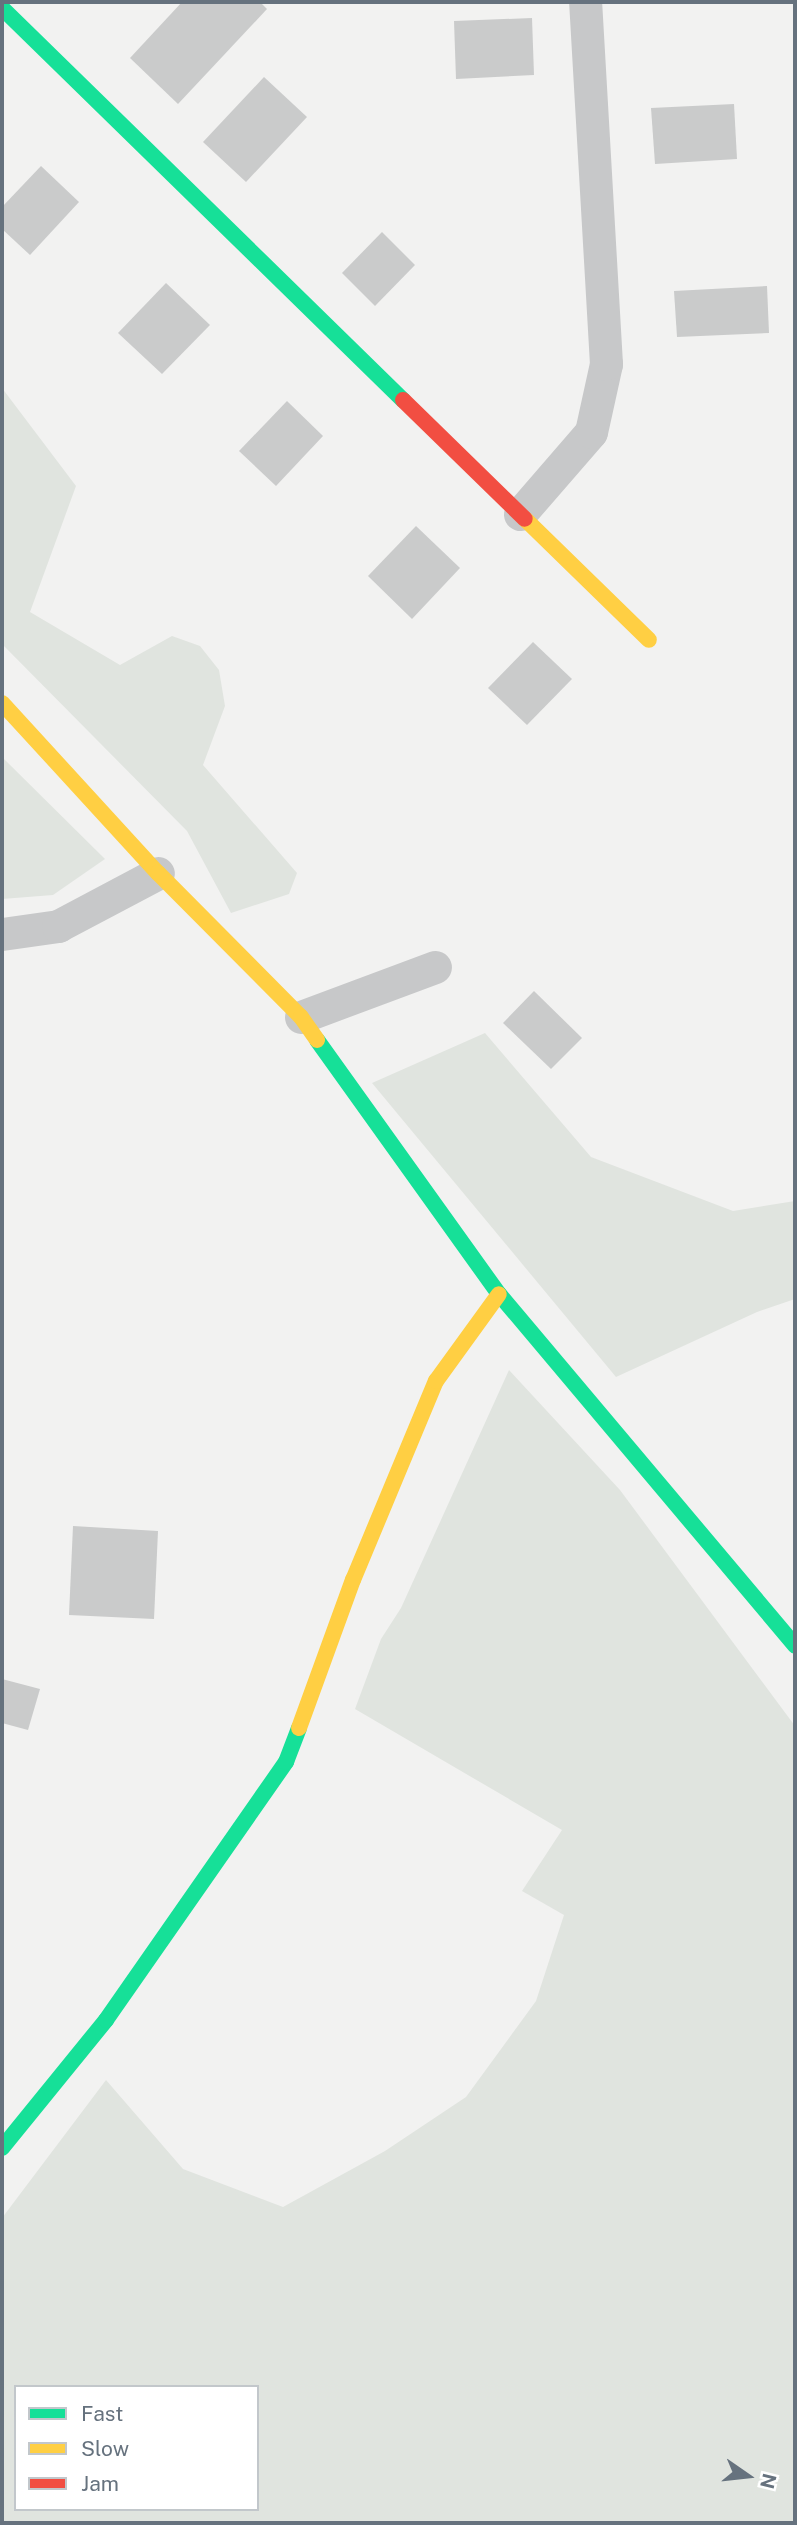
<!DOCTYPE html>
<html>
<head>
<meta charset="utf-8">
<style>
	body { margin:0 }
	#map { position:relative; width:797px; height:2525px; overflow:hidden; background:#f2f2f1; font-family:"Public Sans",sans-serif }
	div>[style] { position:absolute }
	.green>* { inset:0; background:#e0e4df }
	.building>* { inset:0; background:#cacbcb }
	.street>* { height:33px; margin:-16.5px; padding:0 16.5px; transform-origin:16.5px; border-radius:16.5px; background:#c7c8c9 }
	.fast>* { height:16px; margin:-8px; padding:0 8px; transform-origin:8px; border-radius:8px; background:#16e098 }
	.slow>* { height:16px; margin:-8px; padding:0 8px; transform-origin:8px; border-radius:8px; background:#ffcf43 }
	.jam>* { height:16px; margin:-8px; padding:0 8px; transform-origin:8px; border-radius:8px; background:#f24e42 }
	span { translate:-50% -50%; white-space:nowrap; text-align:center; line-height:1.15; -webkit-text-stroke:7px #fff; paint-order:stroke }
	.frame { position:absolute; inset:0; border:4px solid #66727e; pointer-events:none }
	.legend { position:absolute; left:14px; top:2385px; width:245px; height:126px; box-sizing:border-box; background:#fff; border:2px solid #c2c7cb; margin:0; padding:9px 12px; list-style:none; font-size:21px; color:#66727e }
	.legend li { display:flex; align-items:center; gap:14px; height:35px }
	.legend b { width:35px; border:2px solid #c2c7cb }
	.north { position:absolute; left:713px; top:2441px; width:70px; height:70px; -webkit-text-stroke:5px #fff; paint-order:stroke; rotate:104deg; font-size:19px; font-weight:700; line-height:28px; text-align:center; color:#66727e }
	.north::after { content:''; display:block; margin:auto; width:24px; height:32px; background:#66727e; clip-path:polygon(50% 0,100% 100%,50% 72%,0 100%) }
</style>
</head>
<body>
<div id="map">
	<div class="green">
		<div style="clip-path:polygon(2px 388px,76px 486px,30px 612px,120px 665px,172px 636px,200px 646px,219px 670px,225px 706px,203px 765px,297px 873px,289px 894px,231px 913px,187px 831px,2px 644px)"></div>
		<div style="clip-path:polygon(2px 757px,105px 859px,53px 895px,2px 899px)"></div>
		<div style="clip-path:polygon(485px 1033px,591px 1157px,733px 1211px,795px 1201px,795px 1299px,757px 1312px,616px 1377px,372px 1083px)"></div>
		<div style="clip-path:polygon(evenodd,509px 1370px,620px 1490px,795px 1726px,795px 2523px,2px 2523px,2px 2218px,106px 2080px,183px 2169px,283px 2207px,385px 2151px,466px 2097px,536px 2001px,564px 1915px,522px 1891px,562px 1830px,355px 1709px,381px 1639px,401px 1608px,509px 1370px,16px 2387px,257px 2387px,257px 2509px,16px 2509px,16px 2387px)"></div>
	</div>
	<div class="building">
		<div style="clip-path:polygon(182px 2px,260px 2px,267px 9px,178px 104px,130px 58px)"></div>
		<div style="clip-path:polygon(532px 18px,534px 75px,456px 79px,454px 21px)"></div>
		<div style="clip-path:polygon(264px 77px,307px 117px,246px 182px,203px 142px)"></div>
		<div style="clip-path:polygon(734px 104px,737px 159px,655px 164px,651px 108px)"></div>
		<div style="clip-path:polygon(41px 166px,79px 202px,30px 255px,2px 229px,2px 207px)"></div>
		<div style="clip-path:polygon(382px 232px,415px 265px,375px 306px,342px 273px)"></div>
		<div style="clip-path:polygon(166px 283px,210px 325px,162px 374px,118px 333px)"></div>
		<div style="clip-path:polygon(767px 286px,769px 333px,677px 337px,674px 291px)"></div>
		<div style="clip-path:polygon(287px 401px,323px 436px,276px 486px,239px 451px)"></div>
		<div style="clip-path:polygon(416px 526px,460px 568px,412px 619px,368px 576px)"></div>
		<div style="clip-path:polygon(533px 642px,572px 679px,527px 725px,488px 688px)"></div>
		<div style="clip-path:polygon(534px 991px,582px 1038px,551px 1069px,503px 1023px)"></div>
		<div style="clip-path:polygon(73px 1526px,158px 1531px,154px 1619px,69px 1615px)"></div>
		<div style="clip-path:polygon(2px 1679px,40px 1689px,28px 1730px,2px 1723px)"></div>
	</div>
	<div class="street">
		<div style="left:520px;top:514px;width:108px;rotate:-49.1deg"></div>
		<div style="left:591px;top:432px;width:70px;rotate:-77.6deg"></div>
		<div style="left:606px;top:364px;width:363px;rotate:-93.3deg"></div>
		<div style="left:2px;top:934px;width:57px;rotate:-8.1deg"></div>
		<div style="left:58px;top:926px;width:113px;rotate:-27.9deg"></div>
		<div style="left:301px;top:1017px;width:143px;rotate:-20.5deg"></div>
	</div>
	<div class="fast">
		<div style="left:2px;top:8px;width:561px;rotate:44.35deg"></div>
		<div style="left:317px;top:1040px;width:312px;rotate:54.4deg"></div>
		<div style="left:499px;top:1294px;width:460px;rotate:49.9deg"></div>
		<div style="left:2px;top:2148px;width:165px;rotate:-50.9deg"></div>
		<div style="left:106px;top:2020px;width:315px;rotate:-55.1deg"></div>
		<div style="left:286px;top:1762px;width:36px;rotate:-69deg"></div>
	</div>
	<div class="slow">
		<div style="left:525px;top:519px;width:173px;rotate:44.3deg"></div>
		<div style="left:2px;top:703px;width:231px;rotate:47.5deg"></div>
		<div style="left:158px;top:873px;width:203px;rotate:45.2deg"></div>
		<div style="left:301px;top:1017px;width:28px;rotate:55deg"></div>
		<div style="left:299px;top:1728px;width:158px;rotate:-70deg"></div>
		<div style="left:353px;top:1580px;width:216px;rotate:-67.4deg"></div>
		<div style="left:436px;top:1381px;width:107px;rotate:-54.1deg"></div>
	</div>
	<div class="jam">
		<div style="left:403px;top:400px;width:170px;rotate:44.3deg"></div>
	</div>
	<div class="frame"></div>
	<ul class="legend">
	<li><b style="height:9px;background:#16e098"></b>Fast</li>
	<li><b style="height:9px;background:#ffcf43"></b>Slow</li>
	<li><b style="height:9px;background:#f24e42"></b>Jam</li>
	</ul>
	<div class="north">N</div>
</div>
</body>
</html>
